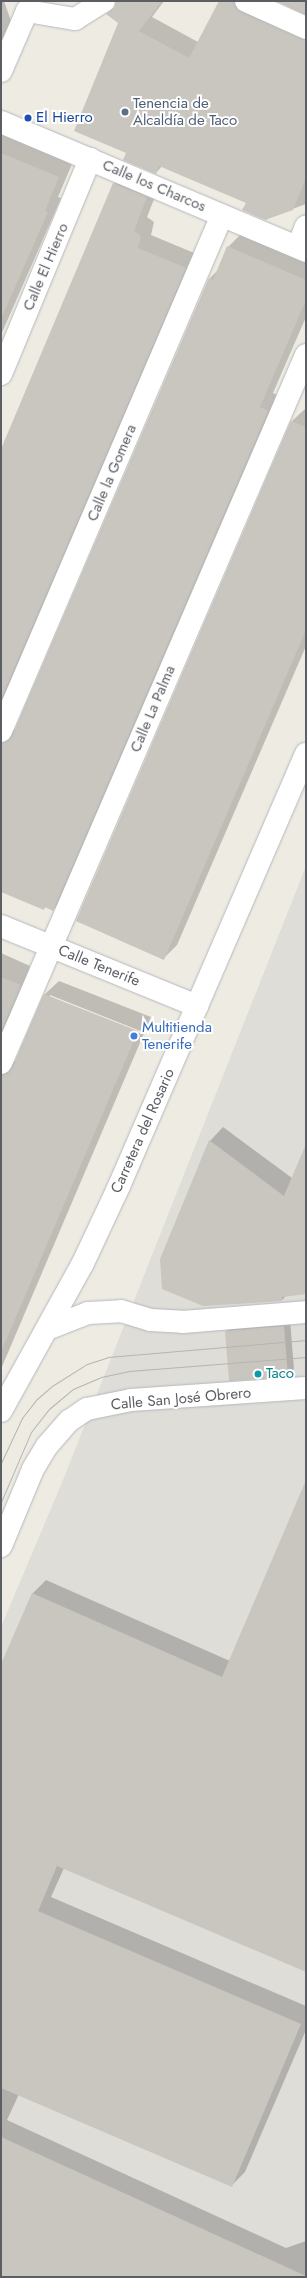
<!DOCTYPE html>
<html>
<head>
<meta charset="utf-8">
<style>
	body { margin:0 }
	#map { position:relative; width:307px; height:2278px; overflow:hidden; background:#eeebe2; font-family:Jost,sans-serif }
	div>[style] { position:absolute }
	.industrial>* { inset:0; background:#dfddd7 }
	.shadow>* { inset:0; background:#0003 }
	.building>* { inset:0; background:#c9c6bf }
	.roads { filter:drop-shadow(0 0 1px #b5b8bd) drop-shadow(0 0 1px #b5b8bd) }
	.street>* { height:22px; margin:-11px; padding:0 11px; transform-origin:11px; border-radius:11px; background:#fff }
	.secondary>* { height:22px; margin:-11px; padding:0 11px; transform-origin:11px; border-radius:11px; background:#fff }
	.tram>* { height:1px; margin:-0.5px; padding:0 0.5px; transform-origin:0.5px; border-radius:0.5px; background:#b4b5b5 }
	.dots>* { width:11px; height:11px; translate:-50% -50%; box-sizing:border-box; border:2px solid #fff; border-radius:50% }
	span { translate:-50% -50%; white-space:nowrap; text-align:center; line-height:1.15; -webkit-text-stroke:4px #fff; paint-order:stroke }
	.service-label { font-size:15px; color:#4e5e75 }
	.left { translate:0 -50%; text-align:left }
	.transit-label { font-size:15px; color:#164399 }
	.street-label { font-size:15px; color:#5b5e63 }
	.shop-label { font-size:15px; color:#366cbe }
	.culture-label { font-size:15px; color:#0d838f }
	.frame { position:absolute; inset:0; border:2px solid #5b5e63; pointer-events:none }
</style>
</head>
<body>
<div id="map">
	<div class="industrial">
		<div style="clip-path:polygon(306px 866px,306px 2277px,1px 2277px,1px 1627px,63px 1480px)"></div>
	</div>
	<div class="shadow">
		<div style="clip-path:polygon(1px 1px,4px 1px,13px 27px,1px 41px)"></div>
		<div style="clip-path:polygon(116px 1px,164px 1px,152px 17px,198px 42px,220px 1px,259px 1px,306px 22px,306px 204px,265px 219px,247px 202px,162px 166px,156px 173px,131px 143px)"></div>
		<div style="clip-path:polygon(277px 1px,306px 1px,306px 15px)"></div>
		<div style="clip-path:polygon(1px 134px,72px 164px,58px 197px,61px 198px,1px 335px)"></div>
		<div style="clip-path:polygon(128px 170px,160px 184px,147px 217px,154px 222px,151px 235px,199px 255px,9px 729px,16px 730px,209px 279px,218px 270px,228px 247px,242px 233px,306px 259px,306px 317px,273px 393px,281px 397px,66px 896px,53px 910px,46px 907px,43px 909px,1px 891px,1px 451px,114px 184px)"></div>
		<div style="clip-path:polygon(306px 408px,306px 646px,177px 945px,163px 959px,77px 921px,292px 421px)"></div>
		<div style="clip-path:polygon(evenodd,1px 953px,30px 966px,29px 969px,34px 971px,10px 1061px,17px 1061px,45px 994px,59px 981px,151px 1017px,1px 1369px,1px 953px,50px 995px,143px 1032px,142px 1034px,50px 997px,50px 995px)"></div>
		<div style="clip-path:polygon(223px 1127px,292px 1178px,306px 1146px,306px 1292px,287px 1295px,282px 1300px,210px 1141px)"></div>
		<div style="clip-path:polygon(290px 1320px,294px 1369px,287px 1376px,226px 1332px,232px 1325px)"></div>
		<div style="clip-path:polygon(306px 1482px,306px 1971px,64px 1868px,51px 1897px,306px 2006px,306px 2030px,245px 2172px,232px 2185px,19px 2094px,7px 2120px,286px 2248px,306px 2241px,306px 2277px,1px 2277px,1px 1666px,32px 1594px,46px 1580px,230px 1661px)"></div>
	</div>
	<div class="building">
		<div style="clip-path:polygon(116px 1px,162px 1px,139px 31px,189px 58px,219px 1px,234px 1px,236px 8px,241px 12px,306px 40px,306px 178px,293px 210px,265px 220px,242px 210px,246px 203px,159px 166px,156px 174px,123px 160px,126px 153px,74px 131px,118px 23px,106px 14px,115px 7px)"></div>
		<div style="clip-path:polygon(276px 1px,306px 1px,306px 14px)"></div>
		<div style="clip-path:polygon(1px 153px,59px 177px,45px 211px,48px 212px,1px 319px)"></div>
		<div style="clip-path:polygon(113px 183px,147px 197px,134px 231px,141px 236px,138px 248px,186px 268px,1px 699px,1px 449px)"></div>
		<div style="clip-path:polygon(227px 246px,306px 280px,306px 300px,260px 407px,268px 411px,53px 911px,45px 907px,44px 910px,1px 892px,1px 743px,8px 741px,12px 736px,209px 278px,213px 280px)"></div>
		<div style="clip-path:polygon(291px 421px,306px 427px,306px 630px,164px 960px,76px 921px)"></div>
		<div style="clip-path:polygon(1px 977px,21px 985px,1px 1031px)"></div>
		<div style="clip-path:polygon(44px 994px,138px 1031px,1px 1352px,1px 1075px,8px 1073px,12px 1068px)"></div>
		<div style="clip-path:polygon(209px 1140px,284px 1196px,306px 1144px,306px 1294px,282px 1297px,282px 1301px,203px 1306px,162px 1289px,160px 1259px)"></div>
		<div style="clip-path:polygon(284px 1326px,288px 1377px,229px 1381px,225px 1331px)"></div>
		<div style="clip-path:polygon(306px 1480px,306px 1972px,57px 1866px,38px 1911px,301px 2024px,232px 2187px,1px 2088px,1px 1664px,32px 1593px,222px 1677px)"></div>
		<div style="clip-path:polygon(1px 2137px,306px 2276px,306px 2277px,1px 2277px)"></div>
	</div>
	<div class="roads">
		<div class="street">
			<div style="left:246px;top:1px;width:66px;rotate:24.2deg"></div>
			<div style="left:27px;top:11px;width:49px;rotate:9.5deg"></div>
			<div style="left:75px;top:19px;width:34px;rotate:-32deg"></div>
			<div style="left:1px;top:71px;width:65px;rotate:-66.6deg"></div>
			<div style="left:1px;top:122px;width:331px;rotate:22.9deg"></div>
			<div style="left:298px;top:247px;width:22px;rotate:-69deg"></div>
			<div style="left:1px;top:374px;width:233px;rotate:-67.5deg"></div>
			<div style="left:1px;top:731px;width:561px;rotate:-66.81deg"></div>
			<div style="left:1px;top:926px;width:212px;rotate:22.2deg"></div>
			<div style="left:1px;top:1063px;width:771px;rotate:-66.69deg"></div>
			<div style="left:47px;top:1329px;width:44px;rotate:-21.3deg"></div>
			<div style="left:88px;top:1313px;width:33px;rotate:-3deg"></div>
			<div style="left:121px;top:1311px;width:30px;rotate:17deg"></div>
			<div style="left:150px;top:1320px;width:33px;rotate:3deg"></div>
			<div style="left:183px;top:1322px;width:123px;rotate:-4.6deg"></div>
			<div style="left:47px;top:1446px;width:33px;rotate:-49deg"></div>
			<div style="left:69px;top:1421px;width:22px;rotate:-34deg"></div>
			<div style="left:87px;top:1409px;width:45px;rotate:-11.6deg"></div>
			<div style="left:131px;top:1400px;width:175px;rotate:-3.9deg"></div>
		</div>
		<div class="secondary">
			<div style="left:1px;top:1411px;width:169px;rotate:-61deg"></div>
			<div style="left:83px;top:1263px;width:85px;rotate:-64.9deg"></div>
			<div style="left:119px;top:1186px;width:471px;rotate:-66.6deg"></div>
			<div style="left:1px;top:1546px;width:83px;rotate:-67.4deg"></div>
			<div style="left:33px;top:1469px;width:27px;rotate:-59deg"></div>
		</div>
	</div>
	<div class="tram">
		<div style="left:1px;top:1463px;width:50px;rotate:-65deg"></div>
		<div style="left:22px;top:1418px;width:24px;rotate:-52deg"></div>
		<div style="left:37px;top:1399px;width:20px;rotate:-41deg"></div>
		<div style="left:52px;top:1386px;width:41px;rotate:-32.2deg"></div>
		<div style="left:87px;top:1364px;width:22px;rotate:-18deg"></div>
		<div style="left:108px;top:1357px;width:199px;rotate:-4.9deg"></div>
		<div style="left:1px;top:1502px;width:76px;rotate:-66.8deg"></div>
		<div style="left:31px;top:1432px;width:29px;rotate:-52deg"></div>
		<div style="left:49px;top:1409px;width:31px;rotate:-40deg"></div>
		<div style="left:73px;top:1389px;width:30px;rotate:-23deg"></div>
		<div style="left:101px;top:1377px;width:29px;rotate:-12deg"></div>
		<div style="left:129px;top:1371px;width:178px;rotate:-4.5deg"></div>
	</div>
	<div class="dots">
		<div style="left:125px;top:112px;background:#5c6f8a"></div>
		<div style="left:28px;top:118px;background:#1a4fb4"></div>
		<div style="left:134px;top:1036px;background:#3f7fe0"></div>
		<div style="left:258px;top:1374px;background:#0f9aa8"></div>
	</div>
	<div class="service-label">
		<span class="left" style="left:133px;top:112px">Tenencia de<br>Alcaldía de Taco</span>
	</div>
	<div class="transit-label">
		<span class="left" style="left:36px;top:118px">El Hierro</span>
	</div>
	<div class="street-label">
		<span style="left:154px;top:186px;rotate:23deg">Calle los Charcos</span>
		<span style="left:46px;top:267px;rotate:-67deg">Calle El Hierro</span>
		<span style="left:112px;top:473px;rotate:-67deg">Calle la Gomera</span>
		<span style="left:153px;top:709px;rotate:-67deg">Calle La Palma</span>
		<span style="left:99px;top:966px;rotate:22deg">Calle Tenerife</span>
		<span style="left:143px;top:1131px;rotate:-66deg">Carretera del Rosario</span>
		<span style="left:181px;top:1399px;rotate:-5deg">Calle San José Obrero</span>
	</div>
	<div class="shop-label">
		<span class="left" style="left:142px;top:1036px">Multitienda<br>Tenerife</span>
	</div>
	<div class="culture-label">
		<span class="left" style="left:266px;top:1374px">Taco</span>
	</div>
	<div class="frame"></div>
</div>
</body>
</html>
